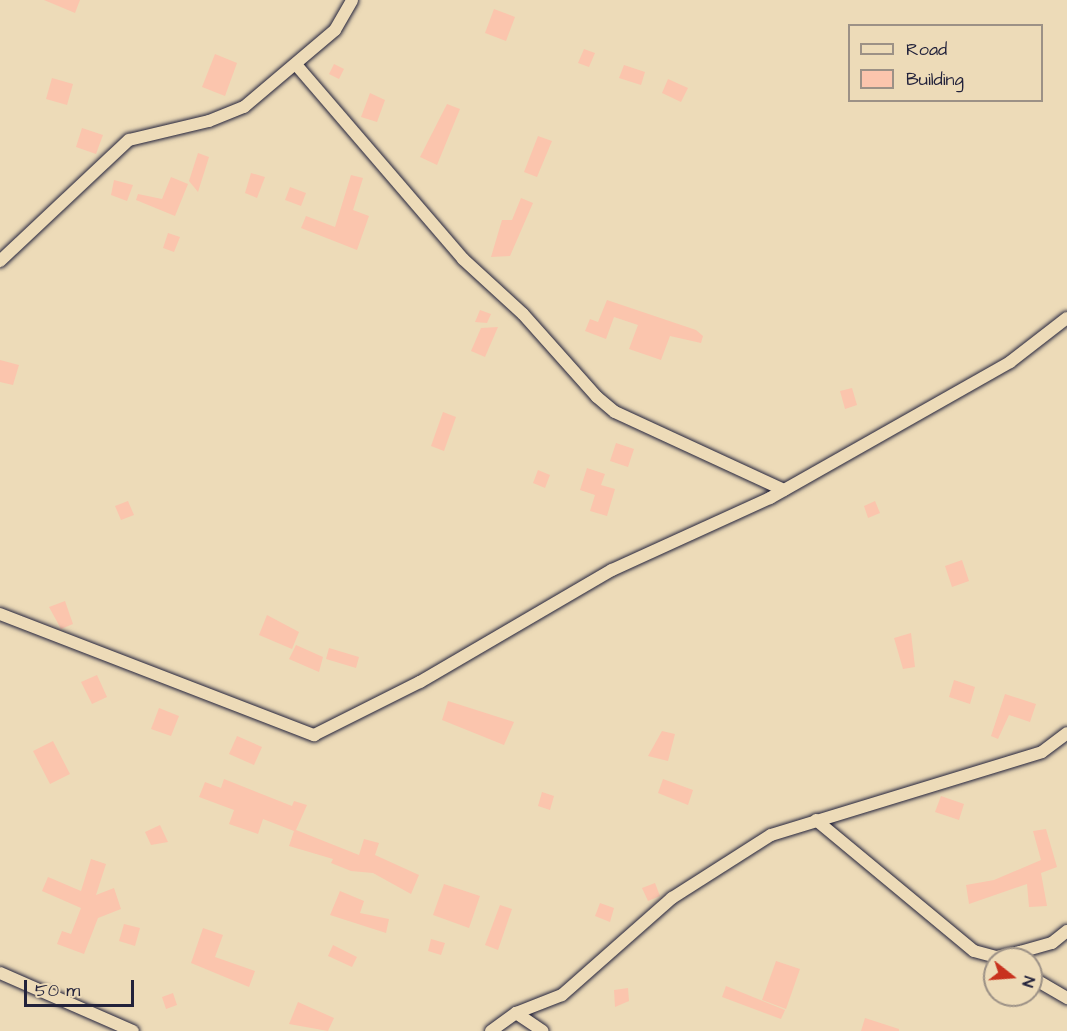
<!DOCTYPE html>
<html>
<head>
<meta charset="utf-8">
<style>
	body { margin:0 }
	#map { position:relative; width:1067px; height:1031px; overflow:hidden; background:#eddbb8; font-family:"Architects Daughter",sans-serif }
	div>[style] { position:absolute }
	.building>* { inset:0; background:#fbc5ad }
	.roads { filter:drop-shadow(0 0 2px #22223b) drop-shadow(0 0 2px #22223b) }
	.minor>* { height:12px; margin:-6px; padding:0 6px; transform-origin:6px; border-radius:6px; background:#eddbb8 }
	span { translate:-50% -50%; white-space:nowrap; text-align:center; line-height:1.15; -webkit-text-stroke:4.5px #eddbb8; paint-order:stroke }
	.legend { position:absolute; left:848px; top:24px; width:195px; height:78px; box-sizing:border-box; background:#eddbb8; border:2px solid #9c9186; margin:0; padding:8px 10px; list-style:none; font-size:18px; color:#22223b }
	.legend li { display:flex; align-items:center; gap:12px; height:30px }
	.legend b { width:30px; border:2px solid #9c9186 }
	.north { position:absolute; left:983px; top:947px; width:60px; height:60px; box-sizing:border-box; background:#eddbb8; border:2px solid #9c9186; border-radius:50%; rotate:107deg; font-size:16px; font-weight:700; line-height:24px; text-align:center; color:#22223b }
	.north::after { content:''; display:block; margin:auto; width:21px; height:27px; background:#c8321e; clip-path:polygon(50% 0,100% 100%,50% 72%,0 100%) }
	.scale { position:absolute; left:24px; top:980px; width:110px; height:27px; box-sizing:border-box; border:3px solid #22223b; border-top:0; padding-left:8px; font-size:18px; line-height:21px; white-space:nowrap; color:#22223b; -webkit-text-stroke:4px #eddbb8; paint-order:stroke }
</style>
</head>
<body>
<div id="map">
	<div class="building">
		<div style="clip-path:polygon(44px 0,80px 0,75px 13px)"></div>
		<div style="clip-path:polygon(494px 9px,515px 17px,506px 41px,485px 33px)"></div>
		<div style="clip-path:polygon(584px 49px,595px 53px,589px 67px,578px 63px)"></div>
		<div style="clip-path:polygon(215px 54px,237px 63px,225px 96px,202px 87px)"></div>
		<div style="clip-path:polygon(334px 64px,344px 69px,339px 79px,329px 74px)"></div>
		<div style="clip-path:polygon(624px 65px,645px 72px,641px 85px,619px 78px)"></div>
		<div style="clip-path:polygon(52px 78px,73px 84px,67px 105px,46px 99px)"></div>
		<div style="clip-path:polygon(668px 79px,688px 88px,681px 102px,662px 93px)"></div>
		<div style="clip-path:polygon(370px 93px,385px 100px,377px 122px,361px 117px)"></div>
		<div style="clip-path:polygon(447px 104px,460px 109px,437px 165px,420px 157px)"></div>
		<div style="clip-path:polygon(82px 128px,103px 135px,96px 154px,76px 147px)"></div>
		<div style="clip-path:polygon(538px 136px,552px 141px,537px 177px,524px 172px)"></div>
		<div style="clip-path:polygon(198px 153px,209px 157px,198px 192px,189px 181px)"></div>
		<div style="clip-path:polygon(251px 173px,265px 177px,257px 198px,245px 193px)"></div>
		<div style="clip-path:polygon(351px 175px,363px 178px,353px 210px,369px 216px,357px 250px,301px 228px,306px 216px,335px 227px)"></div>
		<div style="clip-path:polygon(171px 177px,188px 184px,175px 216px,136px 200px,138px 194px,162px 199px)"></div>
		<div style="clip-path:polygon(114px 180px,133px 185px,127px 201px,111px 195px)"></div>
		<div style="clip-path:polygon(290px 187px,306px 193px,301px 206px,285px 200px)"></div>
		<div style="clip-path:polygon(521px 198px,533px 203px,510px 256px,491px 257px,502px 220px,512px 220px)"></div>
		<div style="clip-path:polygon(168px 233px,180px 237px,174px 252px,163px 248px)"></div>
		<div style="clip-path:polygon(607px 300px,696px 330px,703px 336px,701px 343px,670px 336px,661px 360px,629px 349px,638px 325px,614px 317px,606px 339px,585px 331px,590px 319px,598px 322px)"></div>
		<div style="clip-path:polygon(480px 310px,491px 314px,487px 323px,475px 322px)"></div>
		<div style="clip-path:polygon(498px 327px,485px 357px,471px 351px,481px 328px)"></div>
		<div style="clip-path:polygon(0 360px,19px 365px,13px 385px,0 382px)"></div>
		<div style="clip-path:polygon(852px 388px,857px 405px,845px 409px,840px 391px)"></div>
		<div style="clip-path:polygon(443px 412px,456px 417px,444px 451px,431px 446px)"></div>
		<div style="clip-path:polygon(616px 443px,634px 449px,628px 467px,610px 461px)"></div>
		<div style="clip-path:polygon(587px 468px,605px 474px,601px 485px,615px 489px,607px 516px,590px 511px,595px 495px,580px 490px)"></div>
		<div style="clip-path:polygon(538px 470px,550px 475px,545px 488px,533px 483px)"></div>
		<div style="clip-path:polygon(128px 501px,134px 515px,121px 520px,115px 506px)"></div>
		<div style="clip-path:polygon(875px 501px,880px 513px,868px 518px,864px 506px)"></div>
		<div style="clip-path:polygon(962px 560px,969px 581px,952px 587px,945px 566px)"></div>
		<div style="clip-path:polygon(65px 601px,73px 624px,61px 629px,49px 607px)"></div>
		<div style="clip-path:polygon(267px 615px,299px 632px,292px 649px,259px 635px)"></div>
		<div style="clip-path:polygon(911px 633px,915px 667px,903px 669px,894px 638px)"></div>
		<div style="clip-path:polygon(296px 645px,323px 657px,319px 672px,289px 659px)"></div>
		<div style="clip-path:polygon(329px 648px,359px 657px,356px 668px,326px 659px)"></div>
		<div style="clip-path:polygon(97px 675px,107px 697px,92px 704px,81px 682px)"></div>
		<div style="clip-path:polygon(954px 680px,975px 687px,970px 704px,949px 697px)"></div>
		<div style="clip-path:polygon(1005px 694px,1036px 704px,1030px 722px,1009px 715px,998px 739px,991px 736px)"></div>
		<div style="clip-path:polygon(448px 701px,514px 722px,504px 745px,442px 720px)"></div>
		<div style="clip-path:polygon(159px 708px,179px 716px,171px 736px,151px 729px)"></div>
		<div style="clip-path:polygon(662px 731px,675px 734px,668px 761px,648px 756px)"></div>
		<div style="clip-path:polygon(237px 736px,262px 747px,254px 765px,229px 754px)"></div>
		<div style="clip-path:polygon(53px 741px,70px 774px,50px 784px,33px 751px)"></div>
		<div style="clip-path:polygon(224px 779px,292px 806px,294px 801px,307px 805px,296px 830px,359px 855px,364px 839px,379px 843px,375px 855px,419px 875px,411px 894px,373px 873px,351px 871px,331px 863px,333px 859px,289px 846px,294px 831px,263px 819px,258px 834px,229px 824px,234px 810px,199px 797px,205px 782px,221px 788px)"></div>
		<div style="clip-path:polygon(663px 779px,693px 790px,688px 805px,658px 793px)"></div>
		<div style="clip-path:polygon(542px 792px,554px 796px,550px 810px,538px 806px)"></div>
		<div style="clip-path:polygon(941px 796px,964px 804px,959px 820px,935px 812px)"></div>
		<div style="clip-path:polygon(160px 825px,168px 842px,151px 845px,145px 832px)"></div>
		<div style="clip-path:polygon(1046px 829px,1057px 867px,1041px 873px,1047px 906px,1029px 907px,1027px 884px,969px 904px,966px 885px,994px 880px,1041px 860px,1033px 831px)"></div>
		<div style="clip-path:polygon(91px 859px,106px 864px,96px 895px,114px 888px,121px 909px,98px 918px,84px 954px,57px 944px,62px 931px,71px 934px,81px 908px,42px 891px,48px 877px,81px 891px)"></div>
		<div style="clip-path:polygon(655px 883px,660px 896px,648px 901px,642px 888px)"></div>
		<div style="clip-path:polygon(444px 884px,480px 896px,469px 928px,433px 915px)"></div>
		<div style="clip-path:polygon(340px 891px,364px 901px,360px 913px,389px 919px,386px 933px,330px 915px)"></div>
		<div style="clip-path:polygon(600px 903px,614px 908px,610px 922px,595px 916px)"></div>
		<div style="clip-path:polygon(500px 905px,512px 909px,498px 950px,485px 945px)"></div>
		<div style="clip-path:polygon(124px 924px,140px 928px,135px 946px,119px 941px)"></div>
		<div style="clip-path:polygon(203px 928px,223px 935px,215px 957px,255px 971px,249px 987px,191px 963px)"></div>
		<div style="clip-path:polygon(431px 939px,445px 943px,441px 955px,428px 951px)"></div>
		<div style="clip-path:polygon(333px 945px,357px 957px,352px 967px,328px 956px)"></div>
		<div style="clip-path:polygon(776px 961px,800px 969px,786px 1009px,762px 1000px)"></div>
		<div style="clip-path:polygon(726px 986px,785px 1010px,781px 1019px,722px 997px)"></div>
		<div style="clip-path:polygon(628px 988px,629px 1001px,615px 1007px,614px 990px)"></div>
		<div style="clip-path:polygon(173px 993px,177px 1005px,166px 1009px,162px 997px)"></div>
		<div style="clip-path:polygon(298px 1002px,334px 1018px,328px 1031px,289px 1024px)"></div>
		<div style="clip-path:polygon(865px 1018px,899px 1029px,899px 1031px,861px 1031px)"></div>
	</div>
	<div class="roads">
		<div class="minor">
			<div style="left:298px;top:67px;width:253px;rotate:49.3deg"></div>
			<div style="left:463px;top:259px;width:81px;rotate:42.5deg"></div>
			<div style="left:523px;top:314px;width:111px;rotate:48.3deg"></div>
			<div style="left:597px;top:397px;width:23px;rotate:40deg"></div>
			<div style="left:615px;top:412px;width:186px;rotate:24.8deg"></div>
			<div style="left:0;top:261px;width:177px;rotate:-43.2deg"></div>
			<div style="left:129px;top:140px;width:82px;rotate:-13.4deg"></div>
			<div style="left:209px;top:121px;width:38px;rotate:-22deg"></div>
			<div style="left:244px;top:107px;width:119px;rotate:-40.2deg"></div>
			<div style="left:335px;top:30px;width:34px;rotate:-60deg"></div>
			<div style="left:0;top:614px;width:337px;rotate:21.1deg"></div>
			<div style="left:314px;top:735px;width:119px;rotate:-26.6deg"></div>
			<div style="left:420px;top:682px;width:222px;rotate:-30.3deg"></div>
			<div style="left:612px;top:570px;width:174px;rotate:-24.5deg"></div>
			<div style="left:770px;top:498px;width:276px;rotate:-29.5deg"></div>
			<div style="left:1010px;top:362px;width:72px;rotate:-37.7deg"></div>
			<div style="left:816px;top:820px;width:205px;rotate:39.7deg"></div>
			<div style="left:974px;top:951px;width:23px;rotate:15deg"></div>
			<div style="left:996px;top:957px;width:25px;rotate:-12deg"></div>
			<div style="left:1020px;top:952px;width:33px;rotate:-16deg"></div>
			<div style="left:1052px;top:943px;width:19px;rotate:-39deg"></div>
			<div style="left:0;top:973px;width:145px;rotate:23.6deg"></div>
			<div style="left:1031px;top:977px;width:42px;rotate:30.3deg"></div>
			<div style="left:516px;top:1013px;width:32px;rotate:34deg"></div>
			<div style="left:491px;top:1031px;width:31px;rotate:-36deg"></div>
			<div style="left:516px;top:1013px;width:49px;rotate:-21.4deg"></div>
			<div style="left:562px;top:995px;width:147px;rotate:-41.4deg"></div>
			<div style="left:672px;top:898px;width:117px;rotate:-32.5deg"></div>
			<div style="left:771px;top:835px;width:283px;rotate:-17deg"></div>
			<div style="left:1042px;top:752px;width:31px;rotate:-37deg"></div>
		</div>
	</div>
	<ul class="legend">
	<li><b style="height:8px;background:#eddbb8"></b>Road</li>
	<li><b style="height:16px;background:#fbc5ad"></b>Building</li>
	</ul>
	<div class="north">N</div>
	<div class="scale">50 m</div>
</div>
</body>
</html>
